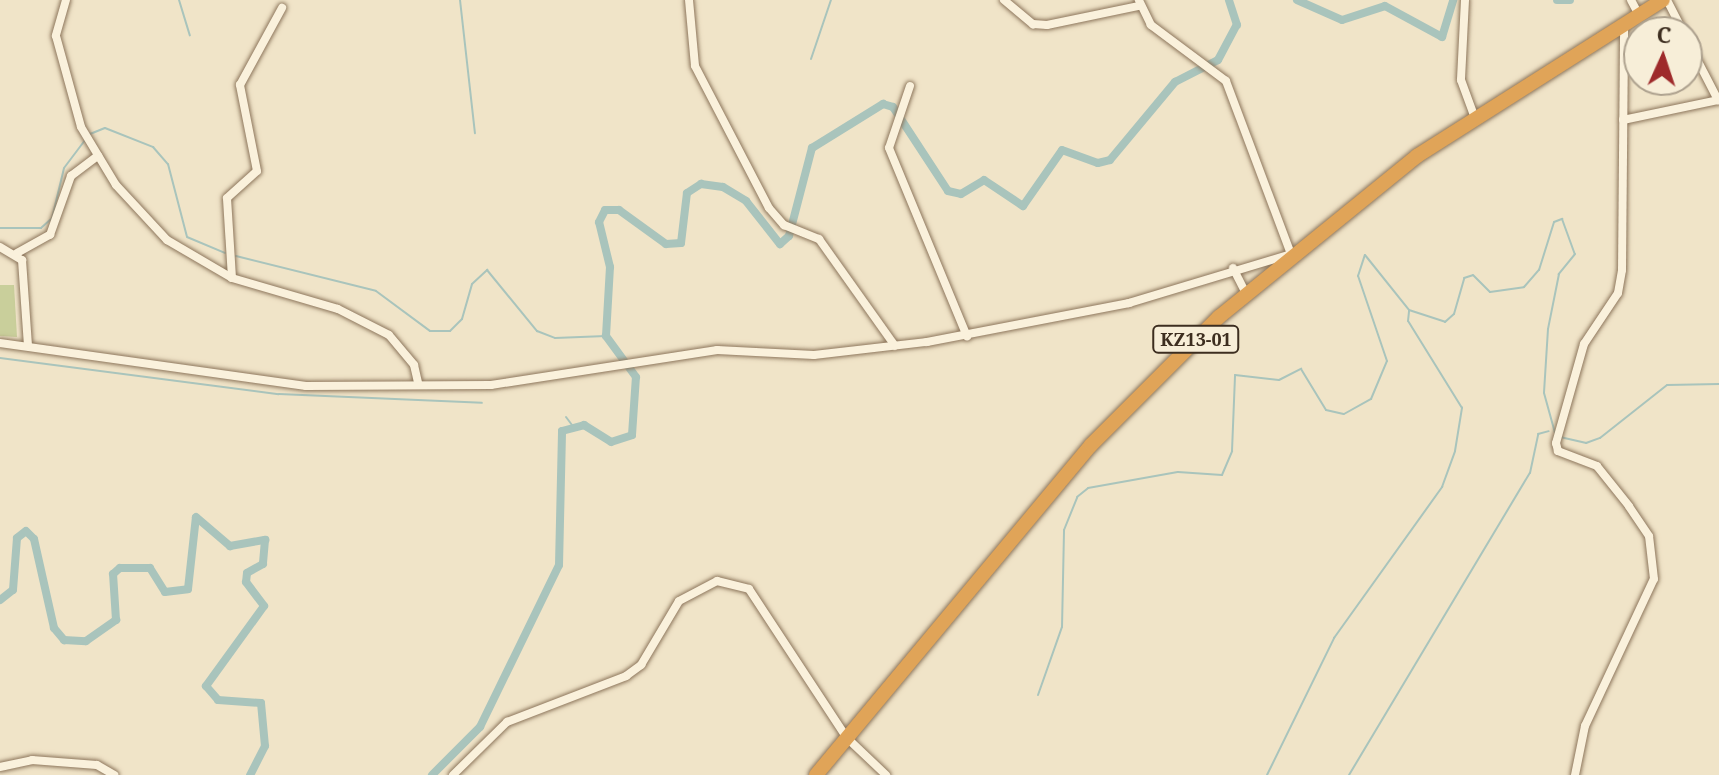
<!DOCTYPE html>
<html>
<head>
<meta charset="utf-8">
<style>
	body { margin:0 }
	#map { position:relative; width:1719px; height:775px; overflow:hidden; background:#f0e4c8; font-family:"Noto Serif",serif }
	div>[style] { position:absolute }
	.green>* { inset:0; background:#c9cf9b }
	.stream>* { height:2px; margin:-1px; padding:0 1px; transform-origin:1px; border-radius:1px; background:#a9c4bc }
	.canal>* { height:8px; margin:-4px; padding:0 4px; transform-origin:4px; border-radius:4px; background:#a9c4bc }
	.roads { filter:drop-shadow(0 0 2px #8d765c) drop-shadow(0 0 2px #8d765c) }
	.street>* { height:8px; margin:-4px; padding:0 4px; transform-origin:4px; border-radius:4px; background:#faf1dc }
	.highway>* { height:14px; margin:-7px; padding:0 7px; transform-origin:7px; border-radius:7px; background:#e0a458 }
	span { translate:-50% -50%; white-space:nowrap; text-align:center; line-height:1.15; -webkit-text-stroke:6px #f7eed8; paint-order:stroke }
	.shield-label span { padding:2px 6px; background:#f7eed8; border:2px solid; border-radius:6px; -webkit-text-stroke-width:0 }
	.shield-label { font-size:18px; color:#3d2e20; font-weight:700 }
	.north { position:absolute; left:1623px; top:16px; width:80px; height:80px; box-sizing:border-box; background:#f7eed8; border:2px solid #ada18e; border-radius:50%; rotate:3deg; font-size:22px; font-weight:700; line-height:32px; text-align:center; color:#3d2e20 }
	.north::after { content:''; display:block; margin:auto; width:28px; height:36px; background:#9e2a2b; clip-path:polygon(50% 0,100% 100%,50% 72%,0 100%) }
</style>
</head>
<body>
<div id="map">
	<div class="green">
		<div style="clip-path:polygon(0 285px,14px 285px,17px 337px,0 336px)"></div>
	</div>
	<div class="stream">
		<div style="left:179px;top:0;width:37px;rotate:73deg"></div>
		<div style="left:460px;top:0;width:134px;rotate:83.6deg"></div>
		<div style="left:811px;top:59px;width:62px;rotate:-71.3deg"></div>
		<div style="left:90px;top:134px;width:16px;rotate:-22deg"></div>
		<div style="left:105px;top:128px;width:52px;rotate:21.6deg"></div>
		<div style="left:153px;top:147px;width:23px;rotate:49deg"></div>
		<div style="left:168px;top:164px;width:75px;rotate:75.4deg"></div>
		<div style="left:187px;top:237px;width:41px;rotate:22.8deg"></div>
		<div style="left:0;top:228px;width:41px"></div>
		<div style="left:41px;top:228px;width:15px;rotate:-42deg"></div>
		<div style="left:52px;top:218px;width:51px;rotate:-76.5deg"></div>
		<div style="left:64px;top:168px;width:36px;rotate:-53deg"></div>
		<div style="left:236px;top:256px;width:144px;rotate:14deg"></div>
		<div style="left:376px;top:291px;width:67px;rotate:36.5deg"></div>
		<div style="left:430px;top:331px;width:20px"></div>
		<div style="left:450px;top:331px;width:17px;rotate:-45deg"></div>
		<div style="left:462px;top:319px;width:36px;rotate:-74deg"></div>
		<div style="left:472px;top:284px;width:21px;rotate:-43deg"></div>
		<div style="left:487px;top:270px;width:79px;rotate:50.7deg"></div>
		<div style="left:537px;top:331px;width:19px;rotate:21deg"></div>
		<div style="left:555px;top:338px;width:51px;rotate:-2.2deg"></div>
		<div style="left:0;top:358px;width:281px;rotate:7.4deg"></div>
		<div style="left:279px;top:394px;width:203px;rotate:2.5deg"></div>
		<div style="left:566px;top:417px;width:10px;rotate:53deg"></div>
		<div style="left:1560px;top:437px;width:27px;rotate:13deg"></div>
		<div style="left:1586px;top:443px;width:15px;rotate:-20deg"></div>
		<div style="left:1600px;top:438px;width:85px;rotate:-38.3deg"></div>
		<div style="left:1667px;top:385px;width:52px;rotate:-1.1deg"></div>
		<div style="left:1038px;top:695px;width:72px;rotate:-70.6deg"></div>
		<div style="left:1062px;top:627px;width:97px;rotate:-88.8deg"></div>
		<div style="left:1064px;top:530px;width:35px;rotate:-68deg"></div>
		<div style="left:1077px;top:497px;width:14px;rotate:-39deg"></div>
		<div style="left:1088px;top:488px;width:91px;rotate:-10.1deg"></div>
		<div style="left:1178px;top:472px;width:44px;rotate:3.9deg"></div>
		<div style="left:1222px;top:475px;width:26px;rotate:-67deg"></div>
		<div style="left:1232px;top:451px;width:76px;rotate:-87.7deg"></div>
		<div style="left:1235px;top:375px;width:44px;rotate:6.5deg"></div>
		<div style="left:1279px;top:380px;width:25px;rotate:-27deg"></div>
		<div style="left:1301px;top:369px;width:48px;rotate:58.6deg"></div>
		<div style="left:1326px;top:410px;width:18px;rotate:13deg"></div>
		<div style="left:1344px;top:414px;width:31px;rotate:-29deg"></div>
		<div style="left:1371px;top:399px;width:41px;rotate:-67.2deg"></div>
		<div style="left:1387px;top:361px;width:90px;rotate:-108.8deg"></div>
		<div style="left:1358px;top:276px;width:22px;rotate:-72deg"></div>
		<div style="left:1365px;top:255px;width:70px;rotate:51.3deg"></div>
		<div style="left:1409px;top:310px;width:38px;rotate:18deg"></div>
		<div style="left:1445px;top:322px;width:12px;rotate:-42deg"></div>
		<div style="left:1454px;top:314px;width:37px;rotate:-74deg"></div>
		<div style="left:1464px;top:278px;width:9px;rotate:-18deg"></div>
		<div style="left:1473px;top:275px;width:24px;rotate:45deg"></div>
		<div style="left:1490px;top:292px;width:34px;rotate:-8deg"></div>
		<div style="left:1524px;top:287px;width:23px;rotate:-49deg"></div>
		<div style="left:1539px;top:270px;width:50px;rotate:-72.6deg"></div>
		<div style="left:1554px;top:222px;width:9px;rotate:-21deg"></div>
		<div style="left:1562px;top:219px;width:37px;rotate:70deg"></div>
		<div style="left:1575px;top:254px;width:26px;rotate:129deg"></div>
		<div style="left:1559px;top:274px;width:56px;rotate:101.3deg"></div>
		<div style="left:1548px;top:329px;width:64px;rotate:93.6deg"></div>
		<div style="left:1544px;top:393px;width:41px;rotate:74.6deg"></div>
		<div style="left:1267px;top:775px;width:153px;rotate:-63.9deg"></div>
		<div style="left:1334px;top:638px;width:186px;rotate:-54.4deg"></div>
		<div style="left:1442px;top:487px;width:38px;rotate:-70deg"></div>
		<div style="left:1455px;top:451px;width:44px;rotate:-80.8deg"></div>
		<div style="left:1462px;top:408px;width:102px;rotate:-121.8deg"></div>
		<div style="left:1408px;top:321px;width:10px;rotate:-84deg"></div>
		<div style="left:1349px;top:775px;width:352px;rotate:-59.1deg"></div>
		<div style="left:1530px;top:473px;width:40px;rotate:-78deg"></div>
		<div style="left:1538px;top:434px;width:11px;rotate:-15deg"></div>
	</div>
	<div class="canal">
		<div style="left:1297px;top:0;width:49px;rotate:24deg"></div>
		<div style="left:1342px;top:20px;width:45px;rotate:-18deg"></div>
		<div style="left:1385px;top:6px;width:65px;rotate:28.5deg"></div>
		<div style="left:1442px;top:37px;width:39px;rotate:-73deg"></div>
		<div style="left:1557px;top:0;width:13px"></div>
		<div style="left:0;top:600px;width:16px;rotate:-38deg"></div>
		<div style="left:13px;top:590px;width:52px;rotate:-85.6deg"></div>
		<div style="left:17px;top:538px;width:11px;rotate:-38deg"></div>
		<div style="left:26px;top:531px;width:11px;rotate:45deg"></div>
		<div style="left:34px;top:539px;width:91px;rotate:77.3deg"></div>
		<div style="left:54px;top:628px;width:16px;rotate:50deg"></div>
		<div style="left:64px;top:640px;width:22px;rotate:3deg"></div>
		<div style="left:86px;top:641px;width:37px;rotate:-35deg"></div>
		<div style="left:116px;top:620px;width:46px;rotate:-93.7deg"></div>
		<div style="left:113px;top:574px;width:9px;rotate:-41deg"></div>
		<div style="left:120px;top:568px;width:30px"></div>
		<div style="left:150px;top:568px;width:28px;rotate:58deg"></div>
		<div style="left:165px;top:592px;width:23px;rotate:-7deg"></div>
		<div style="left:188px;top:589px;width:72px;rotate:-83.7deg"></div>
		<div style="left:196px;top:517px;width:45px;rotate:40.5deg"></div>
		<div style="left:230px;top:546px;width:36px;rotate:-10deg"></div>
		<div style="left:265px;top:540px;width:24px;rotate:95deg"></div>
		<div style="left:263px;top:564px;width:18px;rotate:151deg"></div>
		<div style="left:247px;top:573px;width:9px;rotate:96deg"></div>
		<div style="left:246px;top:582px;width:30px;rotate:53deg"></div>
		<div style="left:264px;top:606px;width:99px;rotate:125.9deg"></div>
		<div style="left:206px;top:686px;width:18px;rotate:49deg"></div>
		<div style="left:218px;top:700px;width:43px;rotate:4deg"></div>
		<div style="left:261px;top:703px;width:43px;rotate:84.7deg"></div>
		<div style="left:265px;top:746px;width:33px;rotate:117deg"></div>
		<div style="left:432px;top:775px;width:68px;rotate:-45deg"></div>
		<div style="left:480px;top:727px;width:180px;rotate:-64deg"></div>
		<div style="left:559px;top:565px;width:134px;rotate:-88.7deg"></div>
		<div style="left:562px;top:431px;width:23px;rotate:-15deg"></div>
		<div style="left:584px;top:425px;width:32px;rotate:32deg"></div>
		<div style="left:611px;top:442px;width:22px;rotate:-18deg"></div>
		<div style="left:632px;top:435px;width:58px;rotate:-86.1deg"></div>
		<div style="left:636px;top:377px;width:51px;rotate:-126.2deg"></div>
		<div style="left:606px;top:336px;width:69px;rotate:-86.7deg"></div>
		<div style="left:610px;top:267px;width:46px;rotate:-103.7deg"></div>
		<div style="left:599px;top:222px;width:13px;rotate:-63deg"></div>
		<div style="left:605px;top:210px;width:14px"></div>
		<div style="left:619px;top:210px;width:58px;rotate:35.9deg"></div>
		<div style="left:666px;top:244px;width:15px;rotate:-4deg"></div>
		<div style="left:681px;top:243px;width:50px;rotate:-83.2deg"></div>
		<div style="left:687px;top:193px;width:17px;rotate:-33deg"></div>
		<div style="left:701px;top:184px;width:22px;rotate:8deg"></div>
		<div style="left:723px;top:187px;width:27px;rotate:31deg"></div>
		<div style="left:746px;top:201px;width:55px;rotate:51.7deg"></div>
		<div style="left:780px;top:244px;width:12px;rotate:-42deg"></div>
		<div style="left:789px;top:236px;width:91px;rotate:-75.4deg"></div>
		<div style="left:812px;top:148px;width:84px;rotate:-31.8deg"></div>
		<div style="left:883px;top:104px;width:10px;rotate:17deg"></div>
		<div style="left:893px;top:107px;width:100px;rotate:56.8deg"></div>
		<div style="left:948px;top:191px;width:13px;rotate:13deg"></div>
		<div style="left:961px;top:194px;width:27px;rotate:-31deg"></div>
		<div style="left:984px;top:180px;width:47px;rotate:33.7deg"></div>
		<div style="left:1023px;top:206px;width:68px;rotate:-55.1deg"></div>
		<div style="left:1062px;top:150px;width:38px;rotate:20deg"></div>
		<div style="left:1098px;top:163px;width:12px;rotate:-14deg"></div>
		<div style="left:1110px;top:160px;width:102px;rotate:-50.2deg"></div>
		<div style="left:1175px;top:82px;width:48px;rotate:-27.1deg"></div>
		<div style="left:1218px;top:60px;width:40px;rotate:-62deg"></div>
		<div style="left:1237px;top:25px;width:26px;rotate:-108deg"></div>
	</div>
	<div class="roads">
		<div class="street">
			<div style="left:66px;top:0;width:37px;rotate:106deg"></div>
			<div style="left:56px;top:36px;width:94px;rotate:74.6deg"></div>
			<div style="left:81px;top:127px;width:68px;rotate:58.9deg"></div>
			<div style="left:116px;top:185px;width:75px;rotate:47.2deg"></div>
			<div style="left:167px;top:240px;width:75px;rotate:30.3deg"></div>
			<div style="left:232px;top:278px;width:110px;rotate:16.3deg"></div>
			<div style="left:338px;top:309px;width:57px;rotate:27deg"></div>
			<div style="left:389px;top:335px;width:39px;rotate:50deg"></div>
			<div style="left:414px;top:365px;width:18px;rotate:77deg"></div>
			<div style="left:689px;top:0;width:66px;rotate:84.8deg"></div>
			<div style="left:695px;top:66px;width:160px;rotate:62.5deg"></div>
			<div style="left:769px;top:208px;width:23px;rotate:49deg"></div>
			<div style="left:784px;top:225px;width:38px;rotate:22deg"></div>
			<div style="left:819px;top:239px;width:131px;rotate:54.6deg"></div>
			<div style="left:1004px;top:0;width:38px;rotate:40deg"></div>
			<div style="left:1033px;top:24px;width:14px;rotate:4deg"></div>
			<div style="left:1047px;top:25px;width:94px;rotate:-11.7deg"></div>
			<div style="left:1465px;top:0;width:80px;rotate:92.9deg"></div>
			<div style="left:1461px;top:80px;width:40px;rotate:69.8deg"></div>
			<div style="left:1631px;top:0;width:17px;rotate:62deg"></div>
			<div style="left:1667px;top:0;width:36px;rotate:63deg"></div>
			<div style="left:1687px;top:40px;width:68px;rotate:62.7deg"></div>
			<div style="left:910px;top:86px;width:65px;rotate:108.7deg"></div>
			<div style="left:889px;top:148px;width:204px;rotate:67.5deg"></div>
			<div style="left:1623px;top:120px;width:98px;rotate:-11.8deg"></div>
			<div style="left:0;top:247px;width:26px;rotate:31deg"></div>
			<div style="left:22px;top:260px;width:86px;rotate:86deg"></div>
			<div style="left:17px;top:253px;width:38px;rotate:-29deg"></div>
			<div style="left:50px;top:235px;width:63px;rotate:-70.4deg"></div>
			<div style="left:71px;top:176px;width:34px;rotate:-37deg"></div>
			<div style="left:1233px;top:268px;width:28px;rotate:63deg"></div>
			<div style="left:232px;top:278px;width:80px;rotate:-93.6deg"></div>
			<div style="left:227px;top:198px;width:40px;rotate:-42deg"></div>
			<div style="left:257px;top:171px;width:88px;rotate:-101.2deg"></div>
			<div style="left:240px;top:85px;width:88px;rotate:-61.4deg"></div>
			<div style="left:0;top:343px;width:309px;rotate:8deg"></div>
			<div style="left:306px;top:386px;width:185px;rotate:-0.3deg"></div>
			<div style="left:491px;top:385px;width:229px;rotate:-8.8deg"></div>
			<div style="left:717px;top:350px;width:97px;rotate:3deg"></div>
			<div style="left:814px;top:355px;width:114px;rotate:-6.6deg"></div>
			<div style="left:927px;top:342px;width:206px;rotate:-10.9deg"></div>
			<div style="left:1129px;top:303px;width:169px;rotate:-16.8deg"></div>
			<div style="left:1291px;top:254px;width:185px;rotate:-110.6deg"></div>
			<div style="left:1226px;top:81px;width:94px;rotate:-143.3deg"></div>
			<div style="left:1151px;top:25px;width:28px;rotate:-116deg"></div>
			<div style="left:0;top:767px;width:33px;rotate:-12deg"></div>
			<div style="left:32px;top:760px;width:65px;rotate:4.4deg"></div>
			<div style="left:97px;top:765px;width:20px;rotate:30deg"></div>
			<div style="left:453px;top:775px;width:76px;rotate:-44.5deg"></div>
			<div style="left:507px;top:722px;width:128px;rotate:-21.1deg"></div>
			<div style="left:626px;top:676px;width:19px;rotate:-36deg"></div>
			<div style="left:641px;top:665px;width:74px;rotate:-59.3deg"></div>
			<div style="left:679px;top:601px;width:43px;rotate:-27.8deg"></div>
			<div style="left:717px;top:581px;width:33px;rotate:14deg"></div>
			<div style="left:749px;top:589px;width:178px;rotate:56.7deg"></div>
			<div style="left:847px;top:738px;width:54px;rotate:43.5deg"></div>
			<div style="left:1575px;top:775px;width:50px;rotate:-78.5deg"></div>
			<div style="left:1585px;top:726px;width:162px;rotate:-64.9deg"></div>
			<div style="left:1654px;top:579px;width:43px;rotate:-96.6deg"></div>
			<div style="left:1649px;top:536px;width:36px;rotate:-124deg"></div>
			<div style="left:1629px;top:506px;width:51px;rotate:-128.7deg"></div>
			<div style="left:1597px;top:466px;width:42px;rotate:-159deg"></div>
			<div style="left:1558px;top:451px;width:8px;rotate:-104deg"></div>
			<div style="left:1556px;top:443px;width:103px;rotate:-74.2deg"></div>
			<div style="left:1584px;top:344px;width:61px;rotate:-56.3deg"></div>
			<div style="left:1618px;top:293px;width:23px;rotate:-80deg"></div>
			<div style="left:1622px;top:270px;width:244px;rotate:-89.5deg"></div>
		</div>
		<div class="highway">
			<div style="left:816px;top:775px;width:430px;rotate:-50.2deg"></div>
			<div style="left:1091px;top:445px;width:181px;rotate:-45deg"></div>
			<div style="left:1219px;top:317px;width:255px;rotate:-39.1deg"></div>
			<div style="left:1417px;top:156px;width:291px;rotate:-32.4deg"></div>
		</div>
	</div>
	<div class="shield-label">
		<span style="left:1196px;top:339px">KZ13-01</span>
	</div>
	<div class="north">С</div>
</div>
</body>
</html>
